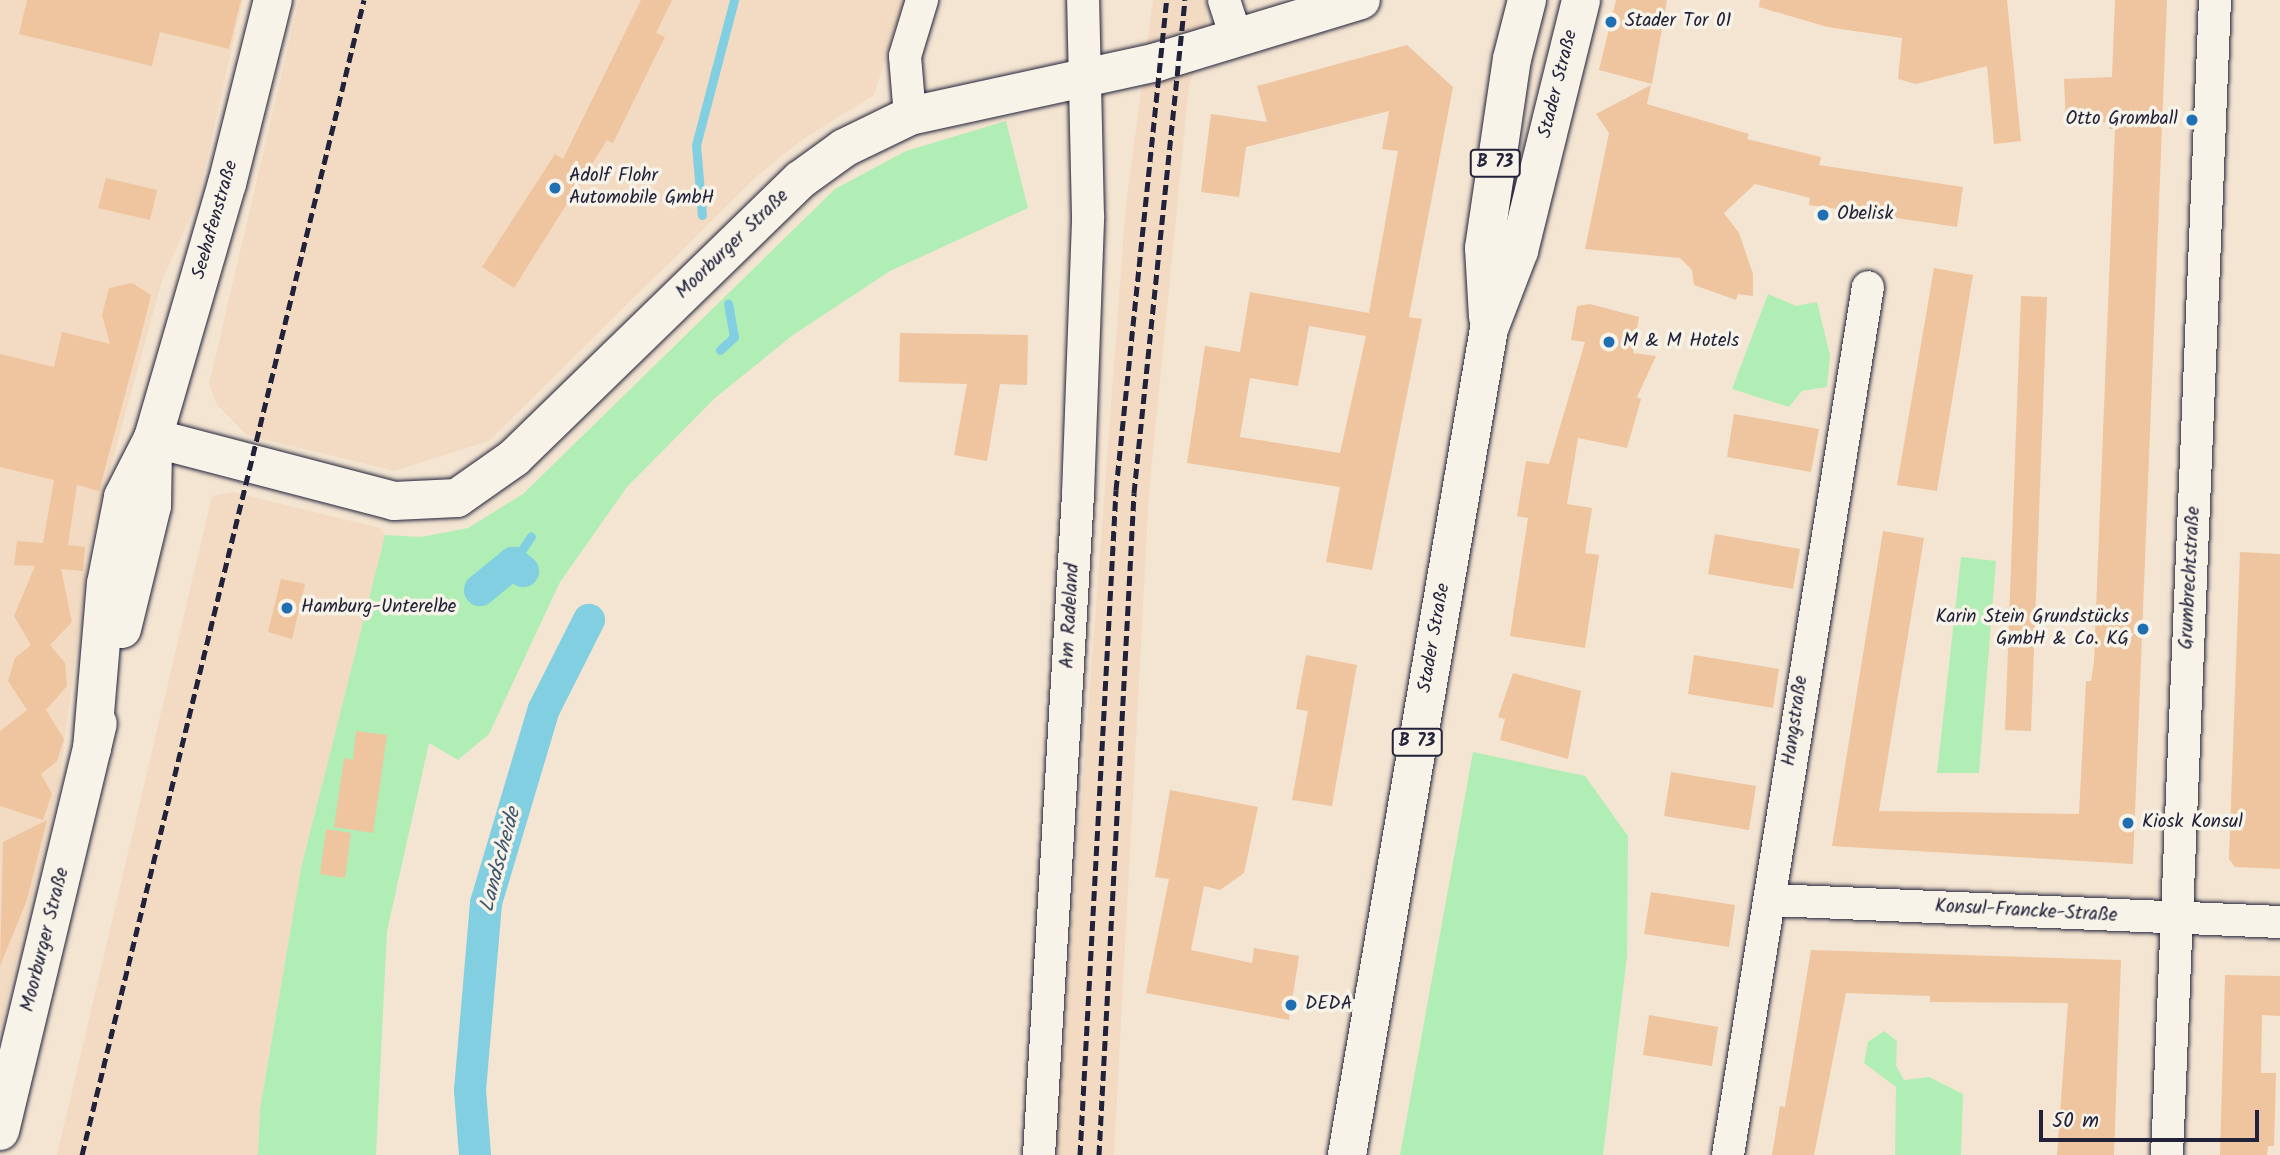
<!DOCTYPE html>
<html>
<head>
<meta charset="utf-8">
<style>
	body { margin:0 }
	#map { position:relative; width:2280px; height:1155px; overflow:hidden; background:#f4e5d2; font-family:Kalam,sans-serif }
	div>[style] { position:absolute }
	.built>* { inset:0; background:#f2dbc2 }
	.green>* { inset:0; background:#b1eeb5 }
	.stream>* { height:9px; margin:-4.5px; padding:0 4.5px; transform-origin:4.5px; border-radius:4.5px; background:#82cfe1 }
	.canal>* { height:32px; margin:-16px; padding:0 16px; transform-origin:16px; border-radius:16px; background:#82cfe1 }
	.building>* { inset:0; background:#eec59e }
	.roads { filter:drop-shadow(0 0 2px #22223b) drop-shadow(0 0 2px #22223b) }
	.street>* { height:32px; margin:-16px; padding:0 16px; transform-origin:16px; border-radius:16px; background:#f7f3e8 }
	.secondary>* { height:38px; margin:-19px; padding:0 19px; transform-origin:19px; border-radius:19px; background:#f7f3e8 }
	.primary>* { height:38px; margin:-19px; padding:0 19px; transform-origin:19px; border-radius:19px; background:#f7f3e8 }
	.rail>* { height:5px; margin-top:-2.5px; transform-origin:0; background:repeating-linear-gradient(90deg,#22223b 0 10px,transparent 0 15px) }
	.dots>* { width:19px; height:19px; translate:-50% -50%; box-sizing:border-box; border:4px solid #f7f3e8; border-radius:50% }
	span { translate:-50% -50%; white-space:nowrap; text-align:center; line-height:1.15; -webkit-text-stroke:7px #f7f3e8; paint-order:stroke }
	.shield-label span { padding:2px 5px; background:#f7f3e8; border:2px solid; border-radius:5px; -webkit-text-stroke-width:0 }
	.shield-label { font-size:18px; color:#22223b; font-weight:700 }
	.poi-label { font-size:19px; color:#22223b }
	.left { translate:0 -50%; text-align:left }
	.right { translate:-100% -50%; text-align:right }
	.street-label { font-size:19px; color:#22223b }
	.water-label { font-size:21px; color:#3f566d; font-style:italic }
	.scale { position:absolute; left:2039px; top:1110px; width:220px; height:32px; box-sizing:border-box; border:4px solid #22223b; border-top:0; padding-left:9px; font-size:21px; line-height:24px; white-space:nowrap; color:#22223b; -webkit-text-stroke:5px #f7f3e8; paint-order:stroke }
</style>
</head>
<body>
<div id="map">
	<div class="built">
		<div style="clip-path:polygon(0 0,243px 0,197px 202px,162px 281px,90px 542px,59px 784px,0 1028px)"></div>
		<div style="clip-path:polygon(299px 0,904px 0,874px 95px,802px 140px,757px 176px,489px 441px,394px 471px,247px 435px,217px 405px,209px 384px)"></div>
		<div style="clip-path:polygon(1153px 0,1207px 0,1205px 45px,1189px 85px,1149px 493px,1114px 1155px,1055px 1155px,1126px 204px)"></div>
		<div style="clip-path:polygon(233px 492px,380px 528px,385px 535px,301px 868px,260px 1109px,258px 1155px,57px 1155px,212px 496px)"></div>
	</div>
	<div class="green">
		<div style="clip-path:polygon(1006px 121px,1028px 208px,890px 271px,793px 335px,715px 398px,627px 487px,560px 582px,489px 734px,458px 760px,429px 743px,387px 931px,376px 1155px,258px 1155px,260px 1109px,301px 868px,385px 535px,421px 537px,468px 528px,523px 494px,835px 189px,906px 151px)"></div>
		<div style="clip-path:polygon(1768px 294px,1796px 306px,1817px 302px,1830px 355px,1827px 387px,1802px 391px,1789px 407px,1732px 389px)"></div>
		<div style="clip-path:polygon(1961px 557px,1996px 561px,1979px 773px,1937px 773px)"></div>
		<div style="clip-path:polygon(1473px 752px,1585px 776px,1628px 836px,1627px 956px,1603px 1155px,1400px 1155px)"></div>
		<div style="clip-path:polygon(1884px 1031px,1897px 1041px,1896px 1066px,1904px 1080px,1929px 1077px,1963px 1094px,1961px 1155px,1895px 1155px,1896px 1087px,1864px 1063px,1868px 1042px)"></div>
	</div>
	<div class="stream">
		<div style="left:702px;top:215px;width:70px;rotate:-94.9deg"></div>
		<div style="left:696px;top:145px;width:150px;rotate:-75.3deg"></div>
		<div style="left:720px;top:350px;width:19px;rotate:-43deg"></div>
		<div style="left:734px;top:337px;width:34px;rotate:-100deg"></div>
		<div style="left:513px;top:563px;width:32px;rotate:-56deg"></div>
	</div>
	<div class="canal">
		<div style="left:480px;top:590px;width:43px;rotate:-39.3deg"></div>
		<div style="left:513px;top:563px;width:13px;rotate:39deg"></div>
		<div style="left:475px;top:1155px;width:65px;rotate:-94.4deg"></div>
		<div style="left:470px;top:1090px;width:188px;rotate:-85.1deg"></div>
		<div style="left:486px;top:903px;width:202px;rotate:-73.4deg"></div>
		<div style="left:544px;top:709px;width:100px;rotate:-63.2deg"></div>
	</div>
	<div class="building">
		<div style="clip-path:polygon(27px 0,241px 0,229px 49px,160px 32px,152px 66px,19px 34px)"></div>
		<div style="clip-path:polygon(641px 0,672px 0,656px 33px,665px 37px,613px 143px,607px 140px,514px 288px,482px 267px,555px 154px,563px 159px)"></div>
		<div style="clip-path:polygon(1616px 0,1667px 0,1652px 84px,1599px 70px)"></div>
		<div style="clip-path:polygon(1760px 0,2007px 0,2021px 141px,1994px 144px,1987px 66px,1916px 84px,1898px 79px,1902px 38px,1827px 27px,1759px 7px)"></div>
		<div style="clip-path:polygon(2115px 0,2167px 0,2133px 864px,1832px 846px,1883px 531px,1924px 538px,1879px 811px,2079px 814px,2086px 681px,2091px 681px,2094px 661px,2115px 129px,2109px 129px,2109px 122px,2066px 125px,2064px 79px,2112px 77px)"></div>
		<div style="clip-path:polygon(evenodd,1407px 45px,1453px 87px,1409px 317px,1422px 319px,1372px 570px,1326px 562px,1340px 487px,1187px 463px,1205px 346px,1240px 352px,1250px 292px,1369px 313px,1398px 151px,1382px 149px,1389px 111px,1246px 147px,1239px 197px,1201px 192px,1211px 114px,1267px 122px,1257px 86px,1407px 45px,1309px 326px,1366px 336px,1340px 453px,1240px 437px,1250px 378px,1298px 386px,1309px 326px)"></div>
		<div style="clip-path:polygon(1651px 85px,1647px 104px,1749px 134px,1747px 139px,1821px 157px,1819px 165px,1963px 187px,1957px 227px,1809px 205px,1810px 198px,1755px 184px,1724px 213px,1739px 233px,1753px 274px,1753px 296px,1738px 294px,1736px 300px,1694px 285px,1692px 270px,1680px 258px,1585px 249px,1609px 133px,1596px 114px)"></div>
		<div style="clip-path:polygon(106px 178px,157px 190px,150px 220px,98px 208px)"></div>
		<div style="clip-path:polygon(1934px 268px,1973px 275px,1937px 491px,1897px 485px)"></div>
		<div style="clip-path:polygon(132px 283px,151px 295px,140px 339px,99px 491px,77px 485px,68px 545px,85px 547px,83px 571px,61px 569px,72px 622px,50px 645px,65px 663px,67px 686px,46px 710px,64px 739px,57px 761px,41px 774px,52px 794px,43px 820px,0 806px,0 731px,27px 710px,8px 681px,15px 658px,31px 645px,14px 616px,35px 566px,14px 565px,17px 541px,43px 543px,54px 480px,0 467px,0 354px,54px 367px,62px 332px,110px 344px,102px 315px,109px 288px)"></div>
		<div style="clip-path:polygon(2021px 296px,2047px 297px,2031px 731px,2005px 730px)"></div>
		<div style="clip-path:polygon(1590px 304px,1639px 317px,1633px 353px,1656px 356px,1637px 397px,1641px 399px,1627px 448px,1578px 438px,1567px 504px,1592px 508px,1585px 553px,1599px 555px,1585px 648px,1510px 636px,1528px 518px,1517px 516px,1526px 461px,1549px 464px,1585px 342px,1571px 340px,1577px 306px)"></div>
		<div style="clip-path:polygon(900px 333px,1028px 335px,1027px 385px,1000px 384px,987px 461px,954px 455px,967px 384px,899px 382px)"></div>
		<div style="clip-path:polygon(1734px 414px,1819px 429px,1811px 472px,1727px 457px)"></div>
		<div style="clip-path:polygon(1715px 534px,1800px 549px,1793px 589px,1708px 574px)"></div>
		<div style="clip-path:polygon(2240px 552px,2280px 554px,2280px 869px,2235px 867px,2229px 859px)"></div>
		<div style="clip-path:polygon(281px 579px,305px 584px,292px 639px,268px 632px)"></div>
		<div style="clip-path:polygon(1306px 655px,1357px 665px,1332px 806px,1292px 800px,1308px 711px,1296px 709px)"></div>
		<div style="clip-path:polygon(1694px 655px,1779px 669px,1773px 708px,1688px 694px)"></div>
		<div style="clip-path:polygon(1513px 673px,1581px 691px,1568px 759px,1500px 740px,1505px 719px,1498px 717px)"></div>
		<div style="clip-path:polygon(356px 731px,387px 735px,373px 833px,334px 827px,344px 758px,353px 760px)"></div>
		<div style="clip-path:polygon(1671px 772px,1756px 786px,1749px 830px,1664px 816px)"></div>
		<div style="clip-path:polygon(1170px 790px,1258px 807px,1244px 873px,1220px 890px,1204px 886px,1191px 950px,1252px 963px,1254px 948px,1299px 956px,1289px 1020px,1146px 993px,1169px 879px,1155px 877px)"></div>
		<div style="clip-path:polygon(47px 820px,27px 900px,0 966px,3px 842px)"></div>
		<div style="clip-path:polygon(326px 829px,351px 833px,345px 878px,320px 874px)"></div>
		<div style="clip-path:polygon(1651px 892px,1735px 905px,1729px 947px,1644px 934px)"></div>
		<div style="clip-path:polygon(1811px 950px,2121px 960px,2114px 1155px,2057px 1155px,2068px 1003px,1930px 1002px,1930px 996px,1846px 993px,1814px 1155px,1772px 1155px,1780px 1106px,1785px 1107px)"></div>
		<div style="clip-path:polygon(2225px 975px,2280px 976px,2280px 1016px,2262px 1015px,2261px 1073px,2276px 1073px,2274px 1146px,2268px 1146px,2267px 1155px,2220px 1155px)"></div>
		<div style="clip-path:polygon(1649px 1015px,1718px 1027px,1712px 1066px,1643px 1055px)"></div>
	</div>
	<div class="roads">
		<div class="street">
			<div style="left:1224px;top:0;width:39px;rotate:72deg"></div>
			<div style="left:910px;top:116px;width:60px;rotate:-94.8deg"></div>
			<div style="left:905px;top:56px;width:59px;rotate:-73.1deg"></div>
			<div style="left:1772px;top:900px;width:508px;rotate:2.48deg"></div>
			<div style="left:1039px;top:1155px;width:662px;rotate:-86.62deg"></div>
			<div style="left:1078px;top:494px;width:278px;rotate:-87.9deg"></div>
			<div style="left:1088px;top:216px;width:216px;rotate:-91.3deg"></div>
			<div style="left:1728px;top:1155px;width:879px;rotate:-80.84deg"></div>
			<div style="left:2167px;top:1155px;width:1156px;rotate:-87.62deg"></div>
		</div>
		<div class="secondary">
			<div style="left:153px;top:438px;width:249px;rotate:14.6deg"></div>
			<div style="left:394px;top:501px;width:63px;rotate:-2.7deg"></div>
			<div style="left:457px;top:498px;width:70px;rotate:-35.1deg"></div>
			<div style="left:514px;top:458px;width:399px;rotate:-44.2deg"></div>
			<div style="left:800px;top:180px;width:54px;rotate:-36deg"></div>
			<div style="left:844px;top:148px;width:73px;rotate:-25.9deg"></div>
			<div style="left:910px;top:116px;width:253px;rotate:-12.3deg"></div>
			<div style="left:1157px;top:62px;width:213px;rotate:-16.9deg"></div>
			<div style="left:122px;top:629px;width:127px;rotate:-76.3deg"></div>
			<div style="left:152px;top:506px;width:59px;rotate:-89deg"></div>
			<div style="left:92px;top:749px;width:166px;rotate:-85.2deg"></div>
			<div style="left:106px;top:584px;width:89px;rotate:-78.9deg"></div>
			<div style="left:123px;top:497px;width:66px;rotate:-63deg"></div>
			<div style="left:153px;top:438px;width:265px;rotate:-73.8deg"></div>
			<div style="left:227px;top:184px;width:190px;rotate:-76deg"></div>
			<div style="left:0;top:1131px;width:419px;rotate:-76.5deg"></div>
		</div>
		<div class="primary">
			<div style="left:1488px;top:317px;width:69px;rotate:-93.3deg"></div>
			<div style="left:1484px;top:248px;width:191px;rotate:-81.6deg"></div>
			<div style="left:1512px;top:59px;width:61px;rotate:-75.7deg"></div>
			<div style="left:1347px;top:1155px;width:838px;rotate:-80.25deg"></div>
			<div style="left:1489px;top:329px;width:84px;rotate:-69deg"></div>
			<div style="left:1519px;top:251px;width:259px;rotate:-76.1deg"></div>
		</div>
	</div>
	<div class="rail">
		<div style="left:82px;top:1155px;width:1189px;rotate:-76.28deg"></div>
		<div style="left:1080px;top:1155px;width:666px;rotate:-86.9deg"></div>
		<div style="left:1116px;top:490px;width:493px;rotate:-84.1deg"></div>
		<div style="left:1099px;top:1155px;width:663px;rotate:-86.97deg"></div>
		<div style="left:1134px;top:493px;width:496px;rotate:-84.1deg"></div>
	</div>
	<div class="dots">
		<div style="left:1611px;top:22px;background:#1f6fb2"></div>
		<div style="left:2192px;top:120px;background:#1f6fb2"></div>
		<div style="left:555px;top:188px;background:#1f6fb2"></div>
		<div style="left:1823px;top:215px;background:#1f6fb2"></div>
		<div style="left:1609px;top:342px;background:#1f6fb2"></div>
		<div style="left:287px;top:608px;background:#1f6fb2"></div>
		<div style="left:2143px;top:629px;background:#1f6fb2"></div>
		<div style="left:2128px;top:823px;background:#1f6fb2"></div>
		<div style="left:1291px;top:1005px;background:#1f6fb2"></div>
	</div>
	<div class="shield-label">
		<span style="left:1495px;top:163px">B 73</span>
		<span style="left:1417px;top:742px">B 73</span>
	</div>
	<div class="poi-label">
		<span class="left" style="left:1625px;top:22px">Stader Tor 01</span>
		<span class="right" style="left:2178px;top:120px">Otto Gromball</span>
		<span class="left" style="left:569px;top:188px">Adolf Flohr<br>Automobile GmbH</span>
		<span class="left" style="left:1837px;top:215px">Obelisk</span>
		<span class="left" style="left:1623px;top:342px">M &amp; M Hotels</span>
		<span class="left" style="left:301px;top:608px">Hamburg-Unterelbe</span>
		<span class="right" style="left:2129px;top:629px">Karin Stein Grundstücks<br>GmbH &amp; Co. KG</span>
		<span class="left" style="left:2142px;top:823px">Kiosk Konsul</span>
		<span class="left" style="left:1305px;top:1005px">DEDA</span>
	</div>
	<div class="street-label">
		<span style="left:1559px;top:84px;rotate:-76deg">Stader Straße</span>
		<span style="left:216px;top:220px;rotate:-74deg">Seehafenstraße</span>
		<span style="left:733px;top:245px;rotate:-44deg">Moorburger Straße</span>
		<span style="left:2191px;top:578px;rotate:-87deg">Grumbrechtstraße</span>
		<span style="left:1071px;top:616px;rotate:-87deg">Am Radeland</span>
		<span style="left:1435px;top:638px;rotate:-80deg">Stader Straße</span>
		<span style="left:1796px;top:721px;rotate:-82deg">Hangstraße</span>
		<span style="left:2026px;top:912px;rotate:3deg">Konsul-Francke-Straße</span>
		<span style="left:46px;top:940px;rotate:-76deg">Moorburger Straße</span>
	</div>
	<div class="water-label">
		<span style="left:501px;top:860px;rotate:-75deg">Landscheide</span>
	</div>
	<div class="scale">50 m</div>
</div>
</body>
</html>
